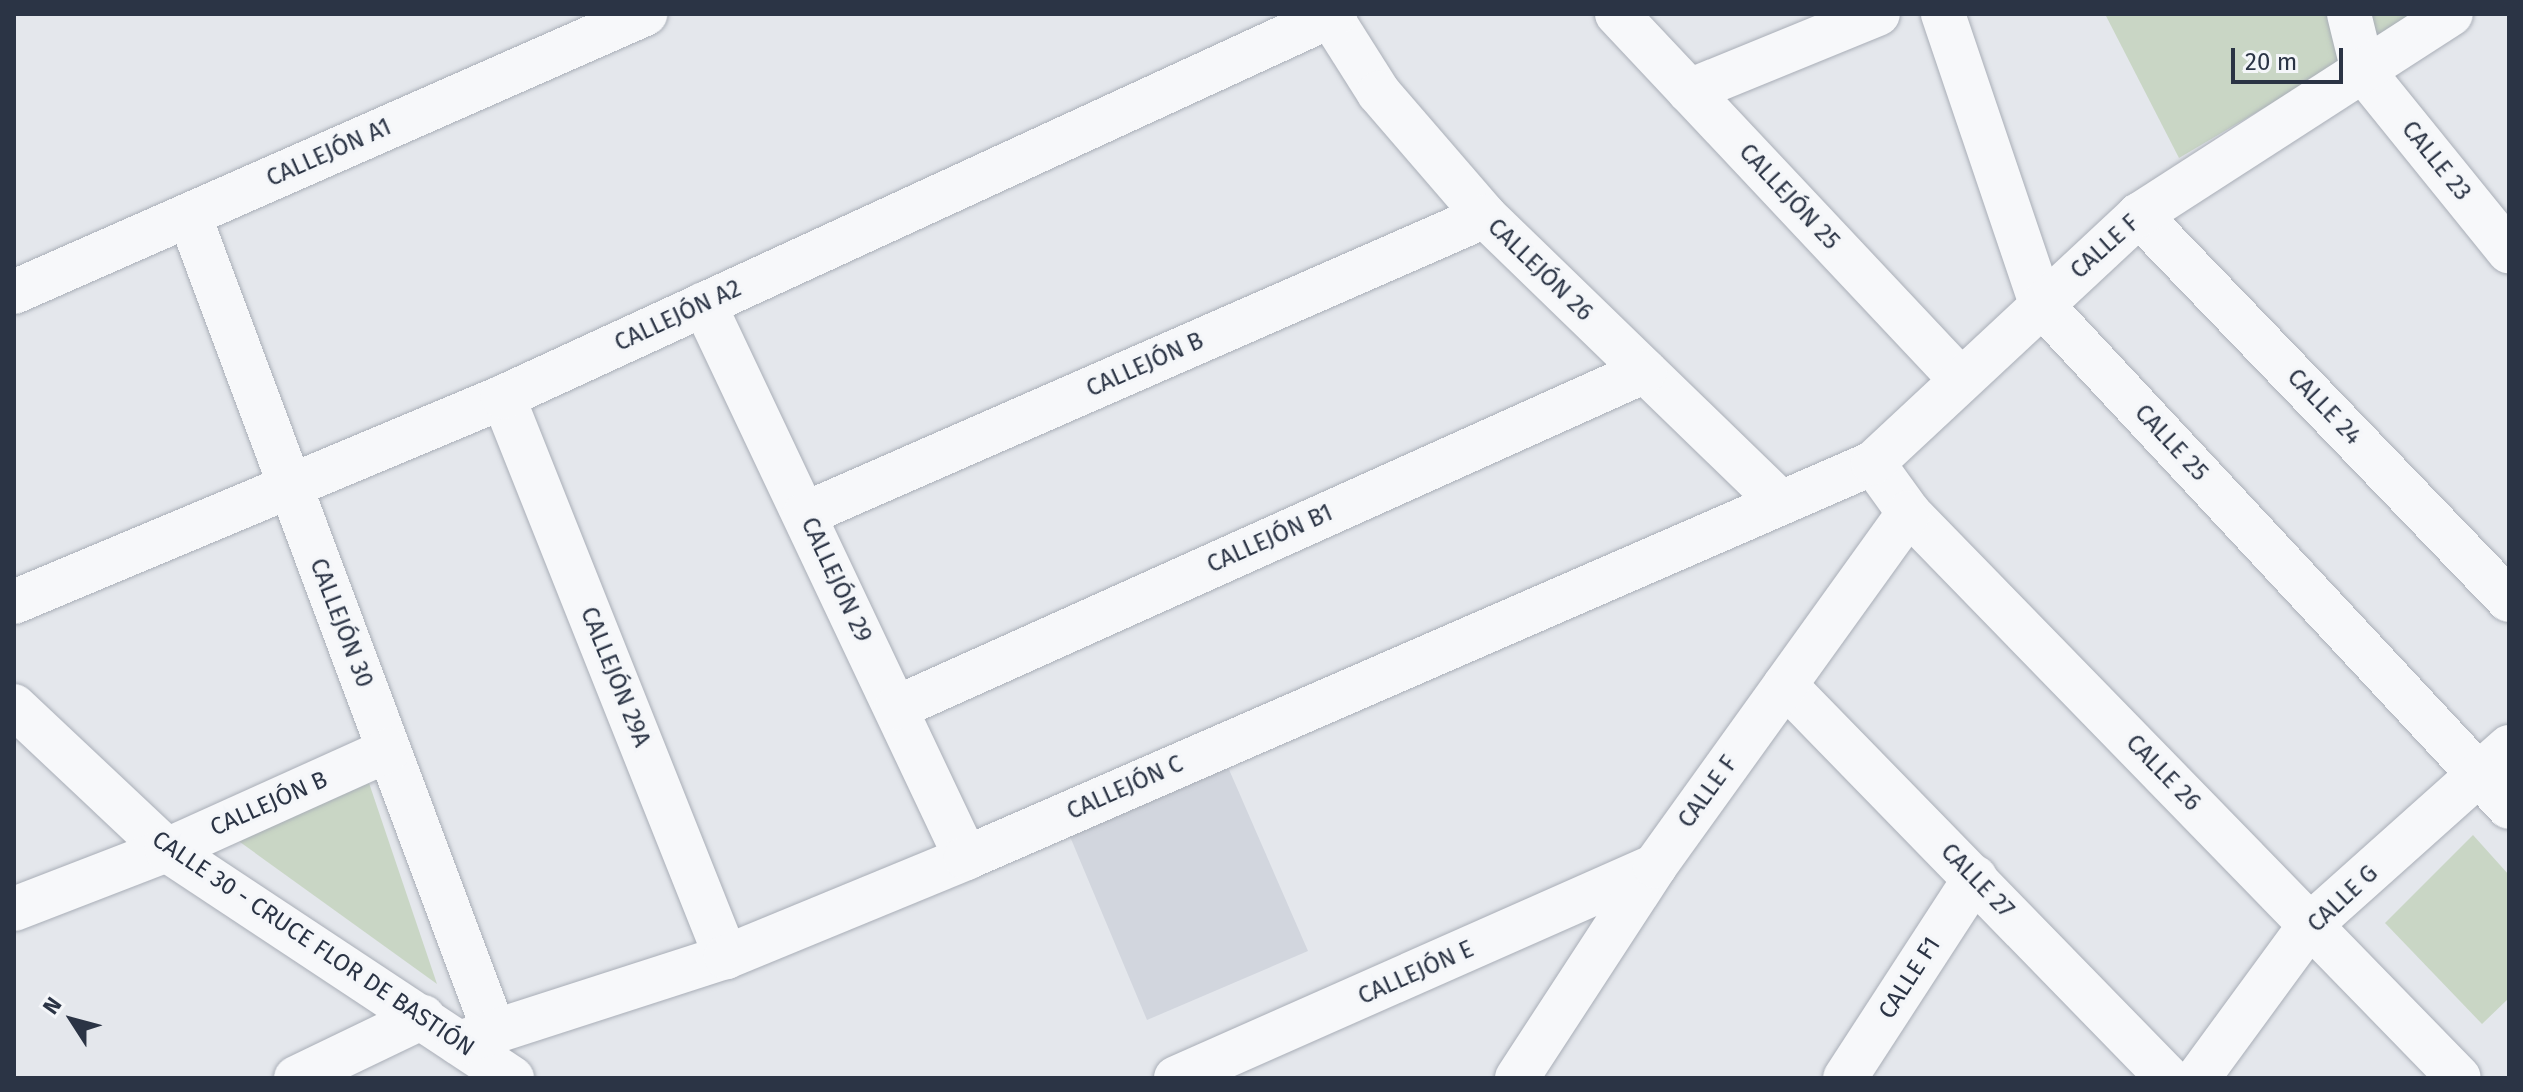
<!DOCTYPE html>
<html>
<head>
<meta charset="utf-8">
<style>
	body { margin:0 }
	#map { position:relative; width:2523px; height:1092px; overflow:hidden; background:#e4e7ec; font-family:"Fira Sans",sans-serif }
	div>[style] { position:absolute }
	.built>* { inset:0; background:#d2d6de }
	.green>* { inset:0; background:#c9d6c5 }
	.roads { filter:drop-shadow(0 0 2px #a9aeb7) drop-shadow(0 0 2px #a9aeb7) }
	.minor>* { height:44px; margin:-22px; padding:0 22px; transform-origin:22px; border-radius:22px; background:#f7f8fa }
	span { translate:-50% -50%; white-space:nowrap; text-align:center; line-height:1.15; -webkit-text-stroke:6px #f4f6f9; paint-order:stroke }
	.street-label { font-size:24px; color:#2b3445 }
	.frame { position:absolute; inset:0; border:16px solid #2b3445; pointer-events:none }
	.north { position:absolute; left:32px; top:980px; width:80px; height:80px; -webkit-text-stroke:6px #f4f6f9; paint-order:stroke; rotate:306deg; font-size:22px; font-weight:700; line-height:32px; text-align:center; color:#2b3445 }
	.north::after { content:''; display:block; margin:auto; width:28px; height:36px; background:#2b3445; clip-path:polygon(50% 0,100% 100%,50% 72%,0 100%) }
	.scale { position:absolute; left:2231px; top:48px; width:112px; height:36px; box-sizing:border-box; border:4px solid #2b3445; border-top:0; padding-left:10px; font-size:24px; line-height:28px; white-space:nowrap; color:#2b3445; -webkit-text-stroke:6px #f4f6f9; paint-order:stroke }
</style>
</head>
<body>
<div id="map">
	<div class="built">
		<div style="clip-path:polygon(1224px 758px,1308px 951px,1147px 1020px,1066px 827px)"></div>
	</div>
	<div class="green">
		<div style="clip-path:polygon(2105px 14px,2423px 14px,2179px 158px)"></div>
		<div style="clip-path:polygon(369px 783px,437px 984px,233px 837px)"></div>
		<div style="clip-path:polygon(2473px 835px,2509px 875px,2509px 998px,2482px 1024px,2385px 923px)"></div>
	</div>
	<div class="roads">
		<div class="minor">
			<div style="left:1329px;top:14px;width:93px;rotate:57.7deg"></div>
			<div style="left:1379px;top:93px;width:162px;rotate:49.2deg"></div>
			<div style="left:1485px;top:216px;width:411px;rotate:44.1deg"></div>
			<div style="left:1617px;top:14px;width:502px;rotate:46.77deg"></div>
			<div style="left:1943px;top:14px;width:306px;rotate:71.3deg"></div>
			<div style="left:2041px;top:304px;width:687px;rotate:47.06deg"></div>
			<div style="left:2349px;top:14px;width:59px;rotate:76.2deg"></div>
			<div style="left:2363px;top:71px;width:232px;rotate:51deg"></div>
			<div style="left:1689px;top:91px;width:204px;rotate:-22.2deg"></div>
			<div style="left:189px;top:215px;width:871px;rotate:69.51deg"></div>
			<div style="left:2139px;top:215px;width:534px;rotate:46.14deg"></div>
			<div style="left:14px;top:292px;width:690px;rotate:-23.78deg"></div>
			<div style="left:704px;top:304px;width:613px;rotate:64.69deg"></div>
			<div style="left:503px;top:397px;width:603px;rotate:68.29deg"></div>
			<div style="left:1873px;top:463px;width:62px;rotate:54.2deg"></div>
			<div style="left:1909px;top:513px;width:788px;rotate:45.77deg"></div>
			<div style="left:805px;top:514px;width:742px;rotate:-23.66deg"></div>
			<div style="left:14px;top:602px;width:530px;rotate:-22.74deg"></div>
			<div style="left:503px;top:397px;width:916px;rotate:-24.72deg"></div>
			<div style="left:1785px;top:685px;width:549px;rotate:45.74deg"></div>
			<div style="left:14px;top:706px;width:210px;rotate:43.3deg"></div>
			<div style="left:167px;top:850px;width:414px;rotate:33.5deg"></div>
			<div style="left:896px;top:708px;width:821px;rotate:-24.22deg"></div>
			<div style="left:14px;top:909px;width:164px;rotate:-21.1deg"></div>
			<div style="left:167px;top:850px;width:243px;rotate:-24.3deg"></div>
			<div style="left:459px;top:1043px;width:281px;rotate:-17.9deg"></div>
			<div style="left:726px;top:957px;width:260px;rotate:-22.4deg"></div>
			<div style="left:966px;top:858px;width:989px;rotate:-23.53deg"></div>
			<div style="left:1873px;top:463px;width:364px;rotate:-43deg"></div>
			<div style="left:2139px;top:215px;width:371px;rotate:-32.8deg"></div>
			<div style="left:296px;top:1078px;width:141px;rotate:-25.7deg"></div>
			<div style="left:1176px;top:1078px;width:524px;rotate:-23.87deg"></div>
			<div style="left:1517px;top:1078px;width:253px;rotate:-56.9deg"></div>
			<div style="left:1655px;top:866px;width:435px;rotate:-54.3deg"></div>
			<div style="left:1845px;top:1078px;width:239px;rotate:-57deg"></div>
			<div style="left:2198px;top:1078px;width:190px;rotate:-53.8deg"></div>
			<div style="left:2310px;top:925px;width:267px;rotate:-41.8deg"></div>
		</div>
	</div>
	<div class="street-label">
		<span style="left:329px;top:153px;rotate:-24deg">CALLEJÓN A1</span>
		<span style="left:2436px;top:161px;rotate:51deg">CALLE 23</span>
		<span style="left:1789px;top:197px;rotate:47deg">CALLEJÓN 25</span>
		<span style="left:2105px;top:247px;rotate:-42deg">CALLE F</span>
		<span style="left:1540px;top:270px;rotate:44deg">CALLEJÓN 26</span>
		<span style="left:678px;top:316px;rotate:-25deg">CALLEJÓN A2</span>
		<span style="left:1145px;top:365px;rotate:-24deg">CALLEJÓN B</span>
		<span style="left:2324px;top:407px;rotate:46deg">CALLE 24</span>
		<span style="left:2171px;top:443px;rotate:47deg">CALLE 25</span>
		<span style="left:1270px;top:539px;rotate:-24deg">CALLEJÓN B1</span>
		<span style="left:836px;top:580px;rotate:65deg">CALLEJÓN 29</span>
		<span style="left:341px;top:623px;rotate:69deg">CALLEJÓN 30</span>
		<span style="left:615px;top:677px;rotate:68deg">CALLEJÓN 29A</span>
		<span style="left:2163px;top:773px;rotate:46deg">CALLE 26</span>
		<span style="left:1125px;top:788px;rotate:-24deg">CALLEJÓN C</span>
		<span style="left:1708px;top:792px;rotate:-54deg">CALLE F</span>
		<span style="left:269px;top:804px;rotate:-24deg">CALLEJÓN B</span>
		<span style="left:1977px;top:881px;rotate:46deg">CALLE 27</span>
		<span style="left:2343px;top:899px;rotate:-43deg">CALLE G</span>
		<span style="left:313px;top:944px;rotate:34deg">CALLE 30 - CRUCE FLOR DE BASTIÓN</span>
		<span style="left:1416px;top:973px;rotate:-24deg">CALLEJÓN E</span>
		<span style="left:1910px;top:978px;rotate:-57deg">CALLE F1</span>
	</div>
	<div class="frame"></div>
	<div class="north">N</div>
	<div class="scale">20 m</div>
</div>
</body>
</html>
